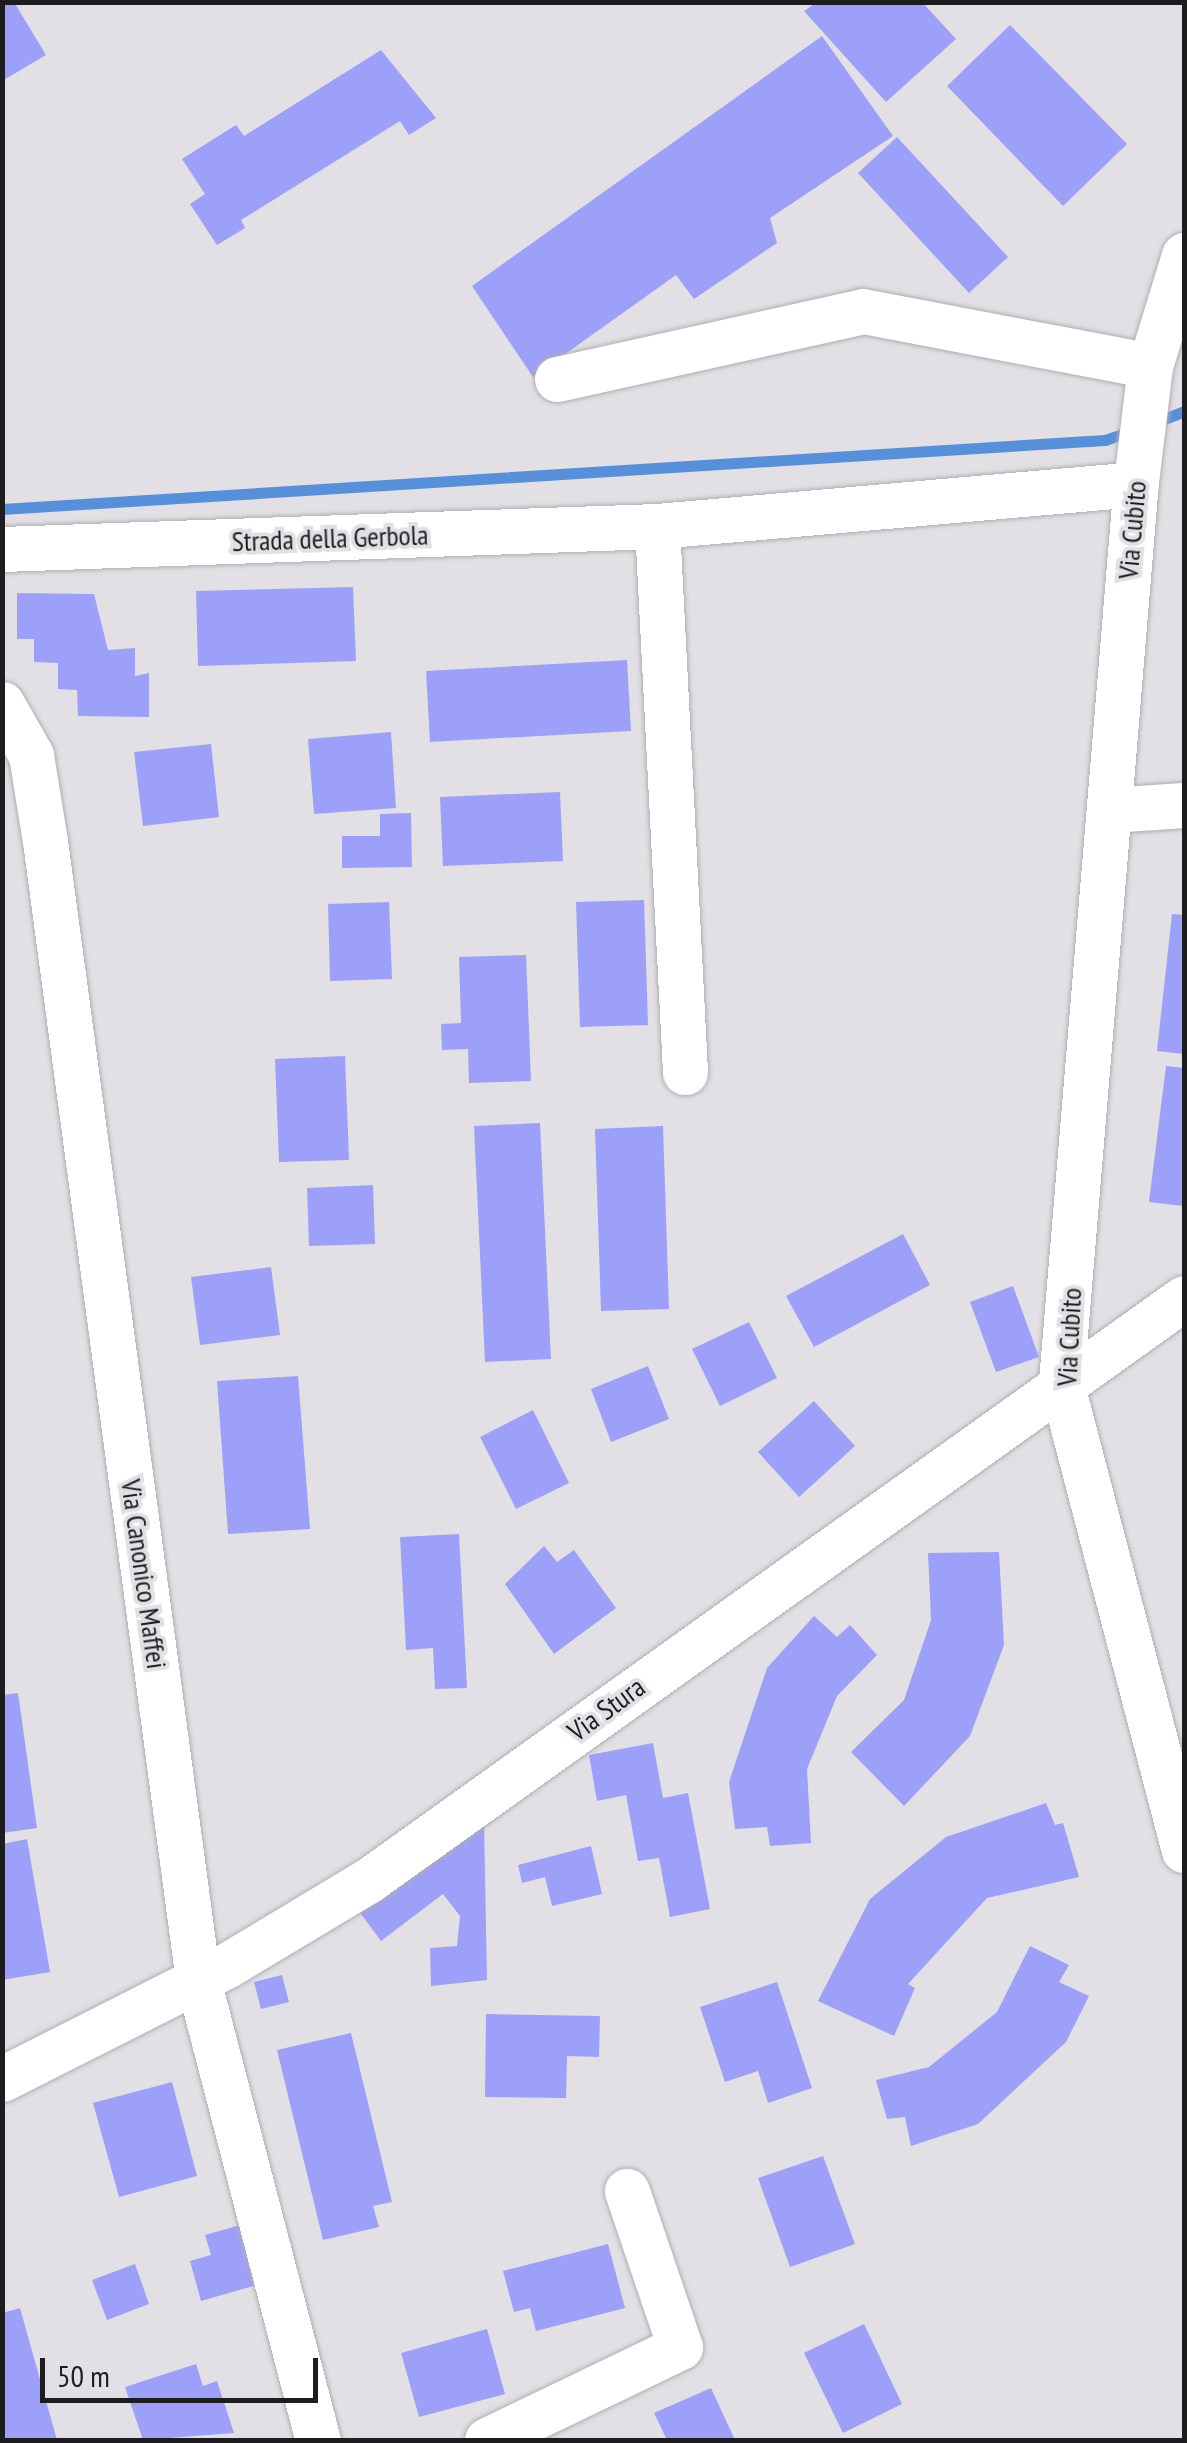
<!DOCTYPE html>
<html>
<head>
<meta charset="utf-8">
<style>
	body { margin:0 }
	#map { position:relative; width:1187px; height:2443px; overflow:hidden; background:#e2e0e5; font-family:"PT Sans Narrow",sans-serif }
	div>[style] { position:absolute }
	.stream>* { height:11px; margin:-5.5px; padding:0 5.5px; transform-origin:5.5px; border-radius:5.5px; background:#5790da }
	.building>* { inset:0; background:#9da0f8 }
	.roads { filter:drop-shadow(0 0 2px #b1aeb4) drop-shadow(0 0 2px #b1aeb4) }
	.minor>* { height:45px; margin:-22.5px; padding:0 22.5px; transform-origin:22.5px; border-radius:22.5px; background:#fff }
	span { translate:-50% -50%; white-space:nowrap; text-align:center; line-height:1.15; -webkit-text-stroke:8px #e2e0e5; paint-order:stroke }
	.street-label { font-size:28px; color:#1d1c1e }
	.frame { position:absolute; inset:0; border:5px solid #1d1c1e; pointer-events:none }
	.scale { position:absolute; left:40px; top:2358px; width:278px; height:45px; box-sizing:border-box; border:5px solid #1d1c1e; border-top:0; padding-left:12px; font-size:30px; line-height:35px; white-space:nowrap; color:#1d1c1e; -webkit-text-stroke:8px #e2e0e5; paint-order:stroke }
</style>
</head>
<body>
<div id="map">
	<div class="stream">
		<div style="left:1156px;top:422px;width:30px;rotate:-21deg"></div>
		<div style="left:2px;top:509px;width:1105px;rotate:-3.58deg"></div>
		<div style="left:1105px;top:440px;width:31px;rotate:-19deg"></div>
	</div>
	<div class="building">
		<div style="clip-path:polygon(2px 2px,14px 2px,46px 55px,2px 81px)"></div>
		<div style="clip-path:polygon(817px 2px,922px 2px,956px 39px,886px 102px,804px 11px)"></div>
		<div style="clip-path:polygon(1010px 25px,1127px 144px,1063px 206px,947px 86px)"></div>
		<div style="clip-path:polygon(822px 36px,893px 136px,770px 218px,777px 243px,694px 299px,676px 275px,533px 377px,472px 286px)"></div>
		<div style="clip-path:polygon(381px 50px,436px 118px,409px 135px,400px 121px,241px 220px,245px 228px,217px 245px,190px 204px,205px 194px,182px 159px,236px 125px,244px 136px)"></div>
		<div style="clip-path:polygon(897px 137px,1008px 257px,969px 293px,858px 173px)"></div>
		<div style="clip-path:polygon(353px 587px,356px 661px,198px 666px,196px 591px)"></div>
		<div style="clip-path:polygon(17px 593px,94px 594px,108px 650px,135px 648px,135px 676px,149px 673px,149px 717px,78px 716px,77px 690px,58px 689px,58px 663px,34px 662px,34px 639px,17px 639px)"></div>
		<div style="clip-path:polygon(627px 660px,631px 731px,430px 742px,426px 671px)"></div>
		<div style="clip-path:polygon(391px 732px,396px 808px,314px 814px,308px 739px)"></div>
		<div style="clip-path:polygon(211px 744px,219px 817px,143px 826px,134px 752px)"></div>
		<div style="clip-path:polygon(560px 792px,563px 861px,443px 866px,440px 797px)"></div>
		<div style="clip-path:polygon(411px 813px,412px 867px,342px 868px,342px 836px,380px 836px,380px 814px)"></div>
		<div style="clip-path:polygon(644px 900px,648px 1025px,580px 1027px,576px 902px)"></div>
		<div style="clip-path:polygon(389px 902px,392px 979px,330px 981px,328px 904px)"></div>
		<div style="clip-path:polygon(1172px 914px,1184px 915px,1184px 1054px,1157px 1051px)"></div>
		<div style="clip-path:polygon(526px 955px,531px 1081px,469px 1083px,468px 1049px,442px 1050px,441px 1024px,461px 1023px,459px 957px)"></div>
		<div style="clip-path:polygon(345px 1056px,349px 1160px,279px 1162px,275px 1059px)"></div>
		<div style="clip-path:polygon(1166px 1066px,1184px 1068px,1184px 1206px,1149px 1202px)"></div>
		<div style="clip-path:polygon(540px 1123px,551px 1359px,485px 1362px,474px 1126px)"></div>
		<div style="clip-path:polygon(663px 1126px,669px 1309px,601px 1311px,595px 1129px)"></div>
		<div style="clip-path:polygon(373px 1185px,375px 1244px,309px 1246px,307px 1188px)"></div>
		<div style="clip-path:polygon(903px 1234px,930px 1285px,814px 1347px,786px 1296px)"></div>
		<div style="clip-path:polygon(271px 1267px,280px 1335px,200px 1345px,191px 1277px)"></div>
		<div style="clip-path:polygon(1013px 1286px,1039px 1357px,996px 1372px,970px 1302px)"></div>
		<div style="clip-path:polygon(749px 1322px,777px 1378px,720px 1406px,692px 1349px)"></div>
		<div style="clip-path:polygon(648px 1366px,669px 1419px,611px 1442px,591px 1389px)"></div>
		<div style="clip-path:polygon(298px 1376px,310px 1529px,228px 1534px,217px 1381px)"></div>
		<div style="clip-path:polygon(814px 1401px,855px 1446px,799px 1497px,758px 1452px)"></div>
		<div style="clip-path:polygon(533px 1410px,569px 1483px,516px 1509px,480px 1437px)"></div>
		<div style="clip-path:polygon(459px 1534px,467px 1688px,435px 1689px,433px 1648px,406px 1650px,400px 1537px)"></div>
		<div style="clip-path:polygon(544px 1546px,557px 1562px,574px 1550px,616px 1608px,554px 1654px,505px 1584px)"></div>
		<div style="clip-path:polygon(999px 1552px,1004px 1645px,970px 1736px,904px 1806px,851px 1752px,904px 1700px,931px 1620px,928px 1553px)"></div>
		<div style="clip-path:polygon(814px 1616px,837px 1637px,850px 1625px,877px 1655px,837px 1696px,807px 1769px,811px 1843px,770px 1846px,767px 1827px,735px 1829px,729px 1782px,767px 1668px)"></div>
		<div style="clip-path:polygon(18px 1693px,37px 1828px,2px 1833px,2px 1695px)"></div>
		<div style="clip-path:polygon(653px 1743px,663px 1798px,688px 1793px,710px 1909px,670px 1917px,659px 1858px,638px 1861px,626px 1795px,597px 1801px,589px 1755px)"></div>
		<div style="clip-path:polygon(1046px 1803px,1055px 1825px,1063px 1823px,1079px 1877px,987px 1898px,908px 1984px,915px 1988px,894px 2036px,818px 2001px,870px 1899px,946px 1837px)"></div>
		<div style="clip-path:polygon(484px 1822px,487px 1980px,431px 1986px,430px 1948px,457px 1946px,460px 1916px,443px 1894px,381px 1941px,358px 1910px)"></div>
		<div style="clip-path:polygon(27px 1839px,50px 1972px,2px 1980px,2px 1844px)"></div>
		<div style="clip-path:polygon(591px 1846px,602px 1894px,552px 1906px,545px 1877px,522px 1883px,518px 1865px)"></div>
		<div style="clip-path:polygon(1030px 1946px,1069px 1965px,1059px 1982px,1089px 1996px,1066px 2042px,978px 2124px,911px 2146px,905px 2117px,887px 2119px,876px 2080px,929px 2067px,997px 2012px)"></div>
		<div style="clip-path:polygon(282px 1975px,289px 2002px,261px 2009px,254px 1982px)"></div>
		<div style="clip-path:polygon(777px 1982px,812px 2088px,768px 2103px,758px 2071px,725px 2082px,700px 2007px)"></div>
		<div style="clip-path:polygon(486px 2014px,600px 2016px,599px 2057px,567px 2056px,566px 2098px,485px 2097px)"></div>
		<div style="clip-path:polygon(351px 2033px,392px 2202px,373px 2206px,379px 2227px,323px 2240px,277px 2050px)"></div>
		<div style="clip-path:polygon(172px 2082px,197px 2176px,119px 2197px,93px 2103px)"></div>
		<div style="clip-path:polygon(823px 2156px,855px 2244px,790px 2267px,758px 2178px)"></div>
		<div style="clip-path:polygon(251px 2222px,267px 2282px,201px 2301px,190px 2261px,211px 2255px,205px 2235px)"></div>
		<div style="clip-path:polygon(608px 2244px,625px 2308px,536px 2331px,530px 2308px,514px 2312px,503px 2271px)"></div>
		<div style="clip-path:polygon(135px 2264px,149px 2304px,107px 2320px,92px 2280px)"></div>
		<div style="clip-path:polygon(20px 2308px,57px 2440px,2px 2440px,2px 2313px)"></div>
		<div style="clip-path:polygon(864px 2324px,902px 2404px,843px 2433px,804px 2353px)"></div>
		<div style="clip-path:polygon(487px 2329px,505px 2394px,419px 2417px,401px 2353px)"></div>
		<div style="clip-path:polygon(196px 2364px,203px 2386px,217px 2381px,234px 2433px,143px 2440px,125px 2387px)"></div>
		<div style="clip-path:polygon(711px 2388px,735px 2440px,667px 2440px,654px 2413px)"></div>
	</div>
	<div class="roads">
		<div class="minor">
			<div style="left:1184px;top:255px;width:116px;rotate:107deg"></div>
			<div style="left:1150px;top:366px;width:116px;rotate:96.9deg"></div>
			<div style="left:1136px;top:481px;width:904px;rotate:94.76deg"></div>
			<div style="left:1061px;top:1382px;width:484px;rotate:75.3deg"></div>
			<div style="left:557px;top:379px;width:313px;rotate:-12.5deg"></div>
			<div style="left:863px;top:311px;width:292px;rotate:10.8deg"></div>
			<div style="left:657px;top:526px;width:547px;rotate:87.06deg"></div>
			<div style="left:2px;top:549px;width:655px;rotate:-2.01deg"></div>
			<div style="left:657px;top:526px;width:481px;rotate:-5deg"></div>
			<div style="left:2px;top:704px;width:59px;rotate:60.4deg"></div>
			<div style="left:31px;top:755px;width:87px;rotate:80.8deg"></div>
			<div style="left:45px;top:841px;width:1149px;rotate:82.35deg"></div>
			<div style="left:198px;top:1980px;width:475px;rotate:75.4deg"></div>
			<div style="left:1110px;top:810px;width:74px;rotate:-3.9deg"></div>
			<div style="left:2px;top:2079px;width:251px;rotate:-26.8deg"></div>
			<div style="left:226px;top:1966px;width:167px;rotate:-31deg"></div>
			<div style="left:369px;top:1880px;width:1001px;rotate:-35.53deg"></div>
			<div style="left:487px;top:2440px;width:214px;rotate:-25.7deg"></div>
			<div style="left:680px;top:2347px;width:165px;rotate:-108.8deg"></div>
		</div>
	</div>
	<div class="street-label">
		<span style="left:1132px;top:530px;rotate:-85deg">Via Cubito</span>
		<span style="left:330px;top:538px;rotate:-2deg">Strada della Gerbola</span>
		<span style="left:1069px;top:1337px;rotate:-87deg">Via Cubito</span>
		<span style="left:144px;top:1574px;rotate:82deg">Via Canonico Maffei</span>
		<span style="left:606px;top:1709px;rotate:-36deg">Via Stura</span>
	</div>
	<div class="frame"></div>
	<div class="scale">50 m</div>
</div>
</body>
</html>
